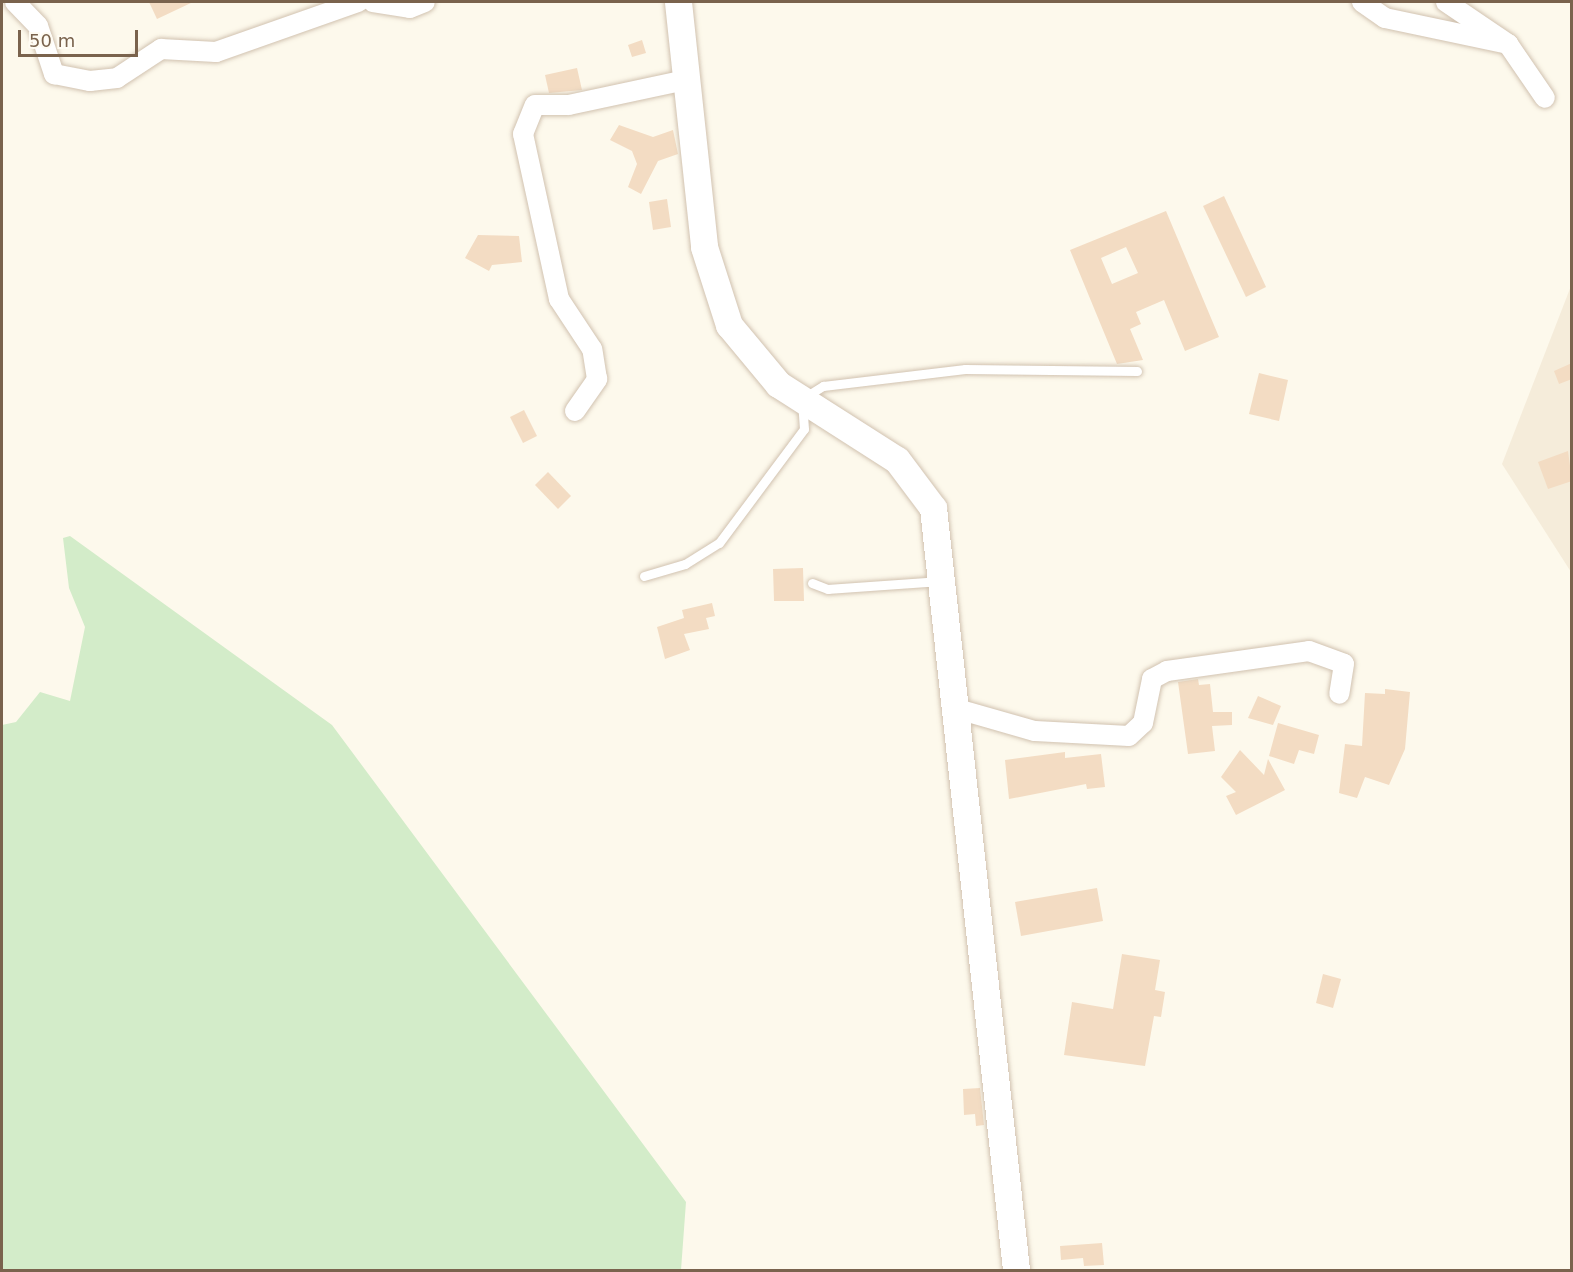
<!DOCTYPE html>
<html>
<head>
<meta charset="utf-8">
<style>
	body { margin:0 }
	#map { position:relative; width:1573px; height:1272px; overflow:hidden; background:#fdf9ec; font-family:"DejaVu Sans",sans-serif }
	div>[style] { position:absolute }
	.residential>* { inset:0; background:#f5ecda }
	.green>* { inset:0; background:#d3ecc9 }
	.building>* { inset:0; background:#f3dcc3 }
	.roads { filter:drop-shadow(0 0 2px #d1c2b0) drop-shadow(0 0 2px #d1c2b0) }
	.lane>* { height:9px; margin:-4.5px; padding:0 4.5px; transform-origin:4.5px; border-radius:4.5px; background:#fff }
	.street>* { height:20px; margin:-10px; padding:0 10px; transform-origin:10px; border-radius:10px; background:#fff }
	.secondary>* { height:27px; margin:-13.5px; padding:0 13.5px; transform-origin:13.5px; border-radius:13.5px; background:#fff }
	span { translate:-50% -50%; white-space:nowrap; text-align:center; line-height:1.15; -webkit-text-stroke:6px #fffcf3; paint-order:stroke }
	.frame { position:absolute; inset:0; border:3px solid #7a634d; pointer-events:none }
	.scale { position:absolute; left:18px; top:30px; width:120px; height:27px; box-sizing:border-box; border:3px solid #7a634d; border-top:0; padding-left:8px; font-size:18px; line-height:21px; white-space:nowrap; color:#7a634d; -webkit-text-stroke:4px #fffcf3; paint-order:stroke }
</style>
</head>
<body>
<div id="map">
	<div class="residential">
		<div style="clip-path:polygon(1571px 286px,1571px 572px,1502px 464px)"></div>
	</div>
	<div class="green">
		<div style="clip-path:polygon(70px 536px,332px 725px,686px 1202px,681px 1270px,2px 1270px,2px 725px,16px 722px,40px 692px,70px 701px,85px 627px,69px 588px,63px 538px)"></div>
	</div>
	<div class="building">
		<div style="clip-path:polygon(149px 2px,193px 2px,157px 19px)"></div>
		<div style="clip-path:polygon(642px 40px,646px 53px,632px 57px,628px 45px)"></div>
		<div style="clip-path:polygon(577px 68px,582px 90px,549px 93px,545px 75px)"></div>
		<div style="clip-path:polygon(619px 125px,653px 137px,673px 130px,678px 154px,658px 161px,641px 194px,628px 187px,637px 164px,632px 151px,610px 140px)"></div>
		<div style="clip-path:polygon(1224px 196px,1266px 287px,1246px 297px,1203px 206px)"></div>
		<div style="clip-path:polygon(667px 199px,671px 227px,653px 230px,649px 202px)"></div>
		<div style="clip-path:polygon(evenodd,1166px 211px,1219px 337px,1185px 351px,1164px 300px,1136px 312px,1141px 324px,1130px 329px,1143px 360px,1117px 364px,1070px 250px,1166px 211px,1126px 247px,1138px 273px,1112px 284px,1101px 258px,1126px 247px)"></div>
		<div style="clip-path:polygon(478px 235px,519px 236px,522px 262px,492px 265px,489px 271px,465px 258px)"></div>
		<div style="clip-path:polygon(1572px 363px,1572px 379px,1559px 384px,1554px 371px)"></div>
		<div style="clip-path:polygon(1259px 373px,1288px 380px,1279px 421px,1249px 414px)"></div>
		<div style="clip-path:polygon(524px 410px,537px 436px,523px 443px,510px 417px)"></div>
		<div style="clip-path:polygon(1568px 451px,1572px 481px,1548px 489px,1538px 462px)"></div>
		<div style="clip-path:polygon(548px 472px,571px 496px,558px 509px,535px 485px)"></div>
		<div style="clip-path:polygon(803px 568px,804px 601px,774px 601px,773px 569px)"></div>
		<div style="clip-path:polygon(712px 603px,715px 616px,706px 618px,709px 629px,684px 634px,690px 650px,665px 659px,657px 627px,684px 618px,682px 610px)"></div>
		<div style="clip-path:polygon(1198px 679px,1199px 685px,1210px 684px,1213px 712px,1232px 712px,1232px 725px,1212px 726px,1215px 751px,1188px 754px,1178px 682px)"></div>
		<div style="clip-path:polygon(1385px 689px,1410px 692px,1405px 749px,1389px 785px,1365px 777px,1357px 798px,1339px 793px,1345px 744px,1362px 746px,1365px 693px,1385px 694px)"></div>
		<div style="clip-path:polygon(1258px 696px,1281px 706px,1273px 725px,1248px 718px)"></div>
		<div style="clip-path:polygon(1278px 723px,1319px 735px,1314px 754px,1299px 750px,1294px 764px,1269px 756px)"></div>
		<div style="clip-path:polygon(1240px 750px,1264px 775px,1268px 759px,1285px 790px,1236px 815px,1226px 796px,1236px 792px,1221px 777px)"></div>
		<div style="clip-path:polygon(1065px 752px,1065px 758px,1101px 754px,1105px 787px,1087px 789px,1086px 784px,1009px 799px,1005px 760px)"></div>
		<div style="clip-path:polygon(1097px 888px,1103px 921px,1021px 936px,1015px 902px)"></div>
		<div style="clip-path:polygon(1122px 954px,1160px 960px,1155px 990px,1165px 992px,1161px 1017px,1154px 1016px,1145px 1066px,1064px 1055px,1072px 1002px,1113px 1009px)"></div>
		<div style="clip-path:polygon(1323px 974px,1341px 979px,1333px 1008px,1316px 1003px)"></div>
		<div style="clip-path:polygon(980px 1088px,984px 1125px,976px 1126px,975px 1114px,964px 1115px,963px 1089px)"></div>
		<div style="clip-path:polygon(1102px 1243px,1104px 1265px,1084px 1266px,1083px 1258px,1061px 1260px,1060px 1246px)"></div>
	</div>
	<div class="roads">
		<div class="lane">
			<div style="left:644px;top:576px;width:43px;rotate:-16.3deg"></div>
			<div style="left:685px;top:564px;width:40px;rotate:-32deg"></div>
			<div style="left:719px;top:543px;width:142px;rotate:-53.3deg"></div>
			<div style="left:804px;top:429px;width:30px;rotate:-94deg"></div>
			<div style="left:802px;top:399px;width:25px;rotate:-32deg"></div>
			<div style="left:823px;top:386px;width:143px;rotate:-6.8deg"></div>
			<div style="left:965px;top:369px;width:172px;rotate:0.7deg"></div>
			<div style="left:812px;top:583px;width:17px;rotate:21deg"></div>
			<div style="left:828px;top:589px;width:112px;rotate:-4.1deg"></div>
		</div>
		<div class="street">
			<div style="left:15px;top:2px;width:33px;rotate:46deg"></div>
			<div style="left:38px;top:26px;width:51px;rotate:71.6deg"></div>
			<div style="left:54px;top:74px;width:37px;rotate:11deg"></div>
			<div style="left:90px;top:81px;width:27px;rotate:-6deg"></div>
			<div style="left:117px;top:78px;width:53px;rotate:-33.4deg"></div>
			<div style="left:161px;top:49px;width:55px;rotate:3.1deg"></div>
			<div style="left:216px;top:52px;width:151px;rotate:-19.4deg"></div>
			<div style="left:373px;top:2px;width:37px;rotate:9deg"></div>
			<div style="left:410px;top:8px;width:16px;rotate:-22deg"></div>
			<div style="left:1362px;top:2px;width:28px;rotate:35deg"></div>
			<div style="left:1385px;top:18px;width:126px;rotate:11.9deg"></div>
			<div style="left:1446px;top:2px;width:75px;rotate:34.1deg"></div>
			<div style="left:1508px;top:44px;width:65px;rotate:55.6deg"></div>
			<div style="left:575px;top:411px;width:39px;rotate:-55deg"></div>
			<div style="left:597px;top:379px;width:30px;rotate:-99deg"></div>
			<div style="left:592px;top:349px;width:60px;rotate:-123.4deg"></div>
			<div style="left:559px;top:299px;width:169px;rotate:-102.3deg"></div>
			<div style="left:523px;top:134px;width:31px;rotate:-68deg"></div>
			<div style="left:535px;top:105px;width:34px"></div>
			<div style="left:569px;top:105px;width:120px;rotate:-12.1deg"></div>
			<div style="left:954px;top:708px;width:84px;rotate:15.9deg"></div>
			<div style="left:1035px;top:731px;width:94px;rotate:3deg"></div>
			<div style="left:1129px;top:736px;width:19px;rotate:-43deg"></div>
			<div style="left:1143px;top:723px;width:45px;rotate:-78.4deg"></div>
			<div style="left:1152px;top:679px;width:17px;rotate:-28deg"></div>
			<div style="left:1167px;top:671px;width:143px;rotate:-8deg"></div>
			<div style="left:1309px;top:651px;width:37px;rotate:20deg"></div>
			<div style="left:1344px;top:664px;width:30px;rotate:99deg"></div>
		</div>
		<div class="secondary">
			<div style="left:678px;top:2px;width:246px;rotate:83.9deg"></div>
			<div style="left:704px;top:247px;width:82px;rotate:72.2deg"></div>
			<div style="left:729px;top:325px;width:77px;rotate:50.3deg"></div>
			<div style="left:778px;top:384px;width:141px;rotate:32.6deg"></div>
			<div style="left:897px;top:460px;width:60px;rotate:53.1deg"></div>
			<div style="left:933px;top:508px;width:767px;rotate:83.78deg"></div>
		</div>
	</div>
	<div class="frame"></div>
	<div class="scale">50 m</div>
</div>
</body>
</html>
